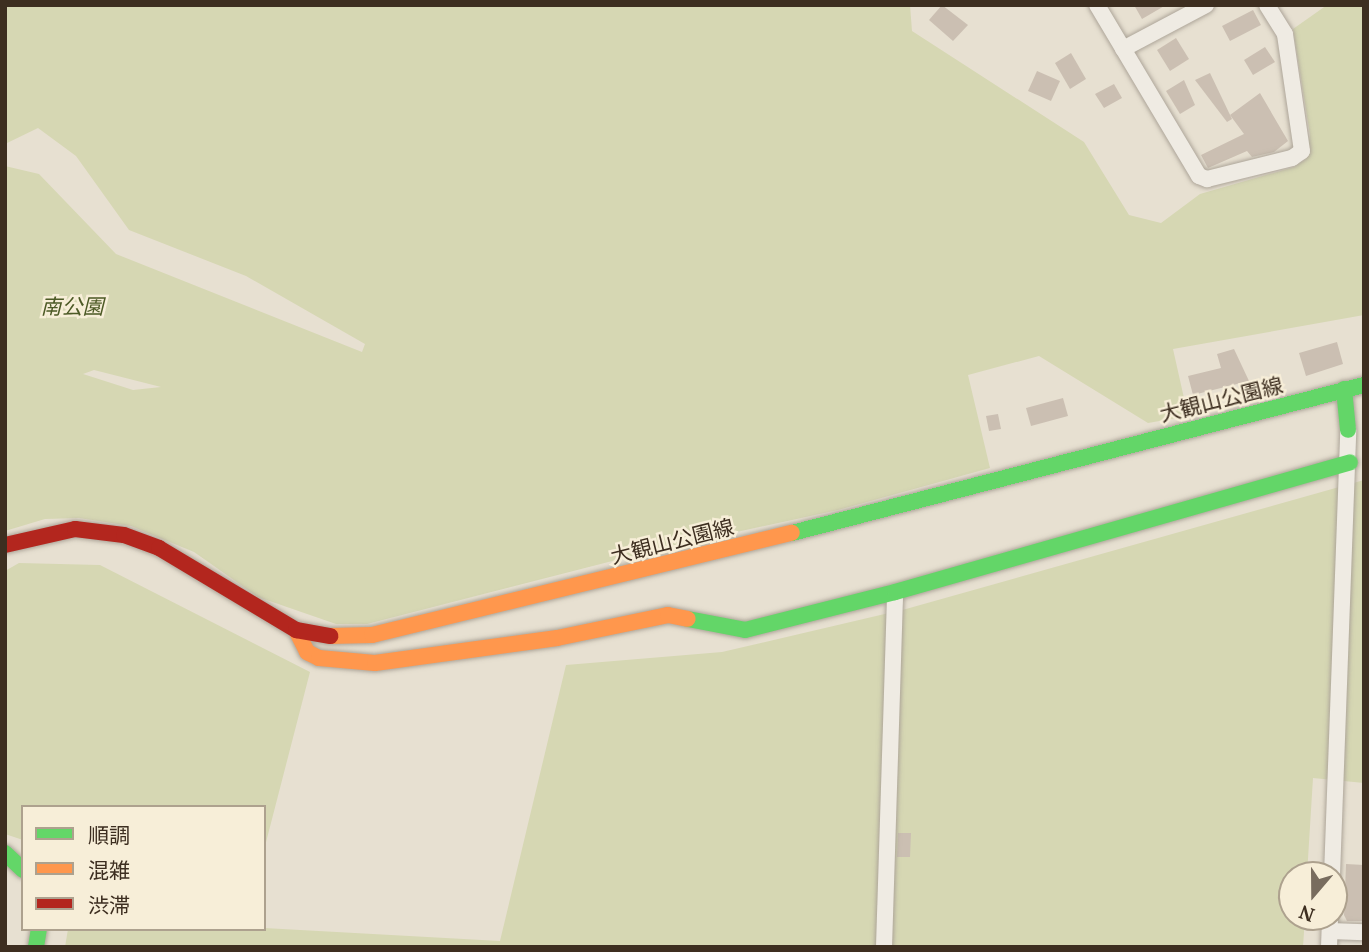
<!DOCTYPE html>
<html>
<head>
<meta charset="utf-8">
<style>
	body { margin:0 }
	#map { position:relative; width:1369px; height:952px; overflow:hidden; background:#e7e0d1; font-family:"PT Serif","Noto Sans JP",serif }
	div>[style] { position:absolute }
	.green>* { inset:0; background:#d6d7b3 }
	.building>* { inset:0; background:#cbbfb2 }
	.roads { filter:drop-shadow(0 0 2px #ada599) drop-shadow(0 0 2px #ada599) }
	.street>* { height:16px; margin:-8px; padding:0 8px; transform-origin:8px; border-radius:8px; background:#efebe3 }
	.fast>* { height:16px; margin:-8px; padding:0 8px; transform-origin:8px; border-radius:8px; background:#63d668 }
	.slow>* { height:16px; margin:-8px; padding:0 8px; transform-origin:8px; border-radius:8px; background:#ff974d }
	.jam>* { height:16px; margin:-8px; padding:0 8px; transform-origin:8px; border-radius:8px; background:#b3261e }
	span { translate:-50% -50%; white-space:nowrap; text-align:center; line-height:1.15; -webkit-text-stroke:5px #f7eed8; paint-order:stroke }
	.park-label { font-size:21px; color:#4d5a26; font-style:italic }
	.street-label { font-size:21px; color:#3d2e20 }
	.frame { position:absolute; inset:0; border:7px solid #3d2e20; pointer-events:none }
	.legend { position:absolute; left:21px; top:805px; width:245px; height:126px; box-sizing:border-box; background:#f7eed8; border:2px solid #ada18e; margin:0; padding:9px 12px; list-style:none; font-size:21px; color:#3d2e20 }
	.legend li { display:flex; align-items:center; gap:14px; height:35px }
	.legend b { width:35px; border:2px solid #ada18e }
	.north { position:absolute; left:1278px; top:861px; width:70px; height:70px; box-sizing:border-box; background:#f7eed8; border:2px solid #ada18e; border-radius:50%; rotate:200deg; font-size:19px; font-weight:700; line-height:28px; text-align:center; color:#3d2e20 }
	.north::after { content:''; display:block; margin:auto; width:24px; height:32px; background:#786c5e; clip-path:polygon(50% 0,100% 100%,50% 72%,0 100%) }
</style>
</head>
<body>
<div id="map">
	<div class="green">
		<div style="clip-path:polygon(evenodd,5px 5px,910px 5px,912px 31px,1084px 142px,1129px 215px,1161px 223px,1200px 194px,1294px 167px,1306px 159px,1310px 135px,1293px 29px,1327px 5px,1364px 5px,1364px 315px,1173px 349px,1188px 416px,1148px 423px,1039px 356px,968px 375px,990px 468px,838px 510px,659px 549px,367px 624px,336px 624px,258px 597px,194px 552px,131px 526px,79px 518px,45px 519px,5px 531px,5px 166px,39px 174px,116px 254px,362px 352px,365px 344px,246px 276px,129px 230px,76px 156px,38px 128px,5px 144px,5px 5px,94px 370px,161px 387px,133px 390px,83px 374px,94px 370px)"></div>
		<div style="clip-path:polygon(1364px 480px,1364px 783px,1313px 778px,1307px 875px,1292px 875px,1292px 917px,1305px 917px,1303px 947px,65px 947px,68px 929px,264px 928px,500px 941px,566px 665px,722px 652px,906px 609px)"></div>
		<div style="clip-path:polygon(19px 563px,100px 565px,310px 672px,264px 850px,264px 807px,23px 807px,23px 840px,5px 834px,5px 571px)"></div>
	</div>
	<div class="building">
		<div style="clip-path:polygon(942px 5px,968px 25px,953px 41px,929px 20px)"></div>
		<div style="clip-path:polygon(1134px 5px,1166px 5px,1142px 19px)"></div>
		<div style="clip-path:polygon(1253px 10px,1261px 25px,1230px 41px,1222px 26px)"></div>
		<div style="clip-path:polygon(1176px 38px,1189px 59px,1170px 71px,1157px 50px)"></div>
		<div style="clip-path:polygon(1265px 47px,1275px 62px,1253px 75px,1244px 60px)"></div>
		<div style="clip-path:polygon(1071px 53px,1086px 79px,1070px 89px,1055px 63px)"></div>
		<div style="clip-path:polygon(1037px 71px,1060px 81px,1051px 101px,1028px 91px)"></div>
		<div style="clip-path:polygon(1210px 73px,1232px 119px,1227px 122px,1195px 80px)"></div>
		<div style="clip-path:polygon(1184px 80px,1195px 105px,1180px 114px,1166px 91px)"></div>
		<div style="clip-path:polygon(1114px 84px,1122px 98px,1104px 108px,1095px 94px)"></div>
		<div style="clip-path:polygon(1260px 93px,1288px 141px,1274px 152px,1252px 157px,1247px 151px,1208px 168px,1201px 155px,1244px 134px,1230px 115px)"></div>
		<div style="clip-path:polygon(1337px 342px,1343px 364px,1306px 376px,1299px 353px)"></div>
		<div style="clip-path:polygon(1234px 349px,1249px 381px,1193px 395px,1188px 376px,1221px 368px,1217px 354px)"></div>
		<div style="clip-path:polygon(1063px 398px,1068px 416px,1031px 426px,1026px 408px)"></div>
		<div style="clip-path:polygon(998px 414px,1001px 429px,989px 431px,986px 416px)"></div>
		<div style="clip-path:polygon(898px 833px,911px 833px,910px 857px,897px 857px)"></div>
		<div style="clip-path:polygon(1346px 864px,1364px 865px,1363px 921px,1347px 921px,1344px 915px)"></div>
	</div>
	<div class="roads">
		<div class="street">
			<div style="left:1097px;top:5px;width:199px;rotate:59.2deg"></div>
			<div style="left:1199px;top:176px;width:9px;rotate:21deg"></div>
			<div style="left:1207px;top:179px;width:88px;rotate:-13.9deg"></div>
			<div style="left:1292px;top:158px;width:12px;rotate:-35deg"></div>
			<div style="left:1302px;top:151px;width:118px;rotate:-98.3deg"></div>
			<div style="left:1285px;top:34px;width:34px;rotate:-122deg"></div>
			<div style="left:1123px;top:49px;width:94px;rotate:-27.9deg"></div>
			<div style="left:1332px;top:875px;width:445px;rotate:-87.9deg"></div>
			<div style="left:1330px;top:931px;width:34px;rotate:2deg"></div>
			<div style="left:884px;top:947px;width:355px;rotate:-88.2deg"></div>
			<div style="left:1329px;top:947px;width:30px;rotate:-88deg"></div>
		</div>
		<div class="fast">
			<div style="left:1344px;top:389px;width:41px;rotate:84.4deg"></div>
			<div style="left:792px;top:533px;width:591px;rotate:-14.51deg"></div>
			<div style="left:688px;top:619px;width:58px;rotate:10.9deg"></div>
			<div style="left:745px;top:630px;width:155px;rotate:-14.2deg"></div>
			<div style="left:895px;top:592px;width:473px;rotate:-15.9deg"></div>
			<div style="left:5px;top:853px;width:25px;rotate:43deg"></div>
			<div style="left:36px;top:947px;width:18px;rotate:-81deg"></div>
		</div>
		<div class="slow">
			<div style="left:296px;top:630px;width:25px;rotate:63deg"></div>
			<div style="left:307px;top:652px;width:13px;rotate:27deg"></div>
			<div style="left:319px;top:658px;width:56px;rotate:5.1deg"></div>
			<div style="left:375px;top:663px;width:184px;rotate:-7.8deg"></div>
			<div style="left:557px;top:638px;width:113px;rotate:-11.7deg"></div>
			<div style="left:668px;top:615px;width:20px;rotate:11deg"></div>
			<div style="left:330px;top:636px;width:42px;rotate:-1.4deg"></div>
			<div style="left:372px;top:635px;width:432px;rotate:-13.7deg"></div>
		</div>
		<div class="jam">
			<div style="left:5px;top:545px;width:72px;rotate:-12.9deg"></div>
			<div style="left:75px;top:529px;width:49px;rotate:7deg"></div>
			<div style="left:124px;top:535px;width:37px;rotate:20deg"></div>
			<div style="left:159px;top:548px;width:160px;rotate:30.9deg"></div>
			<div style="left:296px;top:630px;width:35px;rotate:10deg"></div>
		</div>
	</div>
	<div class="park-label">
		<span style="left:72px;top:306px">南公園</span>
	</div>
	<div class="street-label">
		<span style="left:1221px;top:399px;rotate:-14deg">大観山公園線</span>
		<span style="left:672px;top:541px;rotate:-14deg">大観山公園線</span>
	</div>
	<div class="frame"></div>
	<ul class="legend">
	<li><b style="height:9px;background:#63d668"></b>順調</li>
	<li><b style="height:9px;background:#ff974d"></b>混雑</li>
	<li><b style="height:9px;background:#b3261e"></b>渋滞</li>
	</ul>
	<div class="north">N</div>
</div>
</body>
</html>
